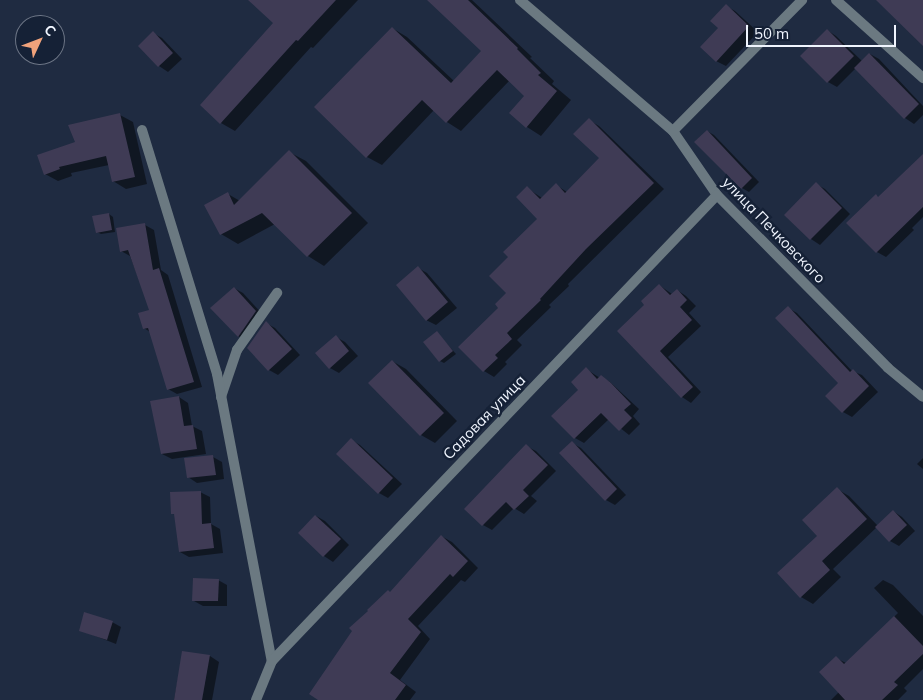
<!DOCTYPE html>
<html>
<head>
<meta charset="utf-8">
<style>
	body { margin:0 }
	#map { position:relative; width:923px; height:700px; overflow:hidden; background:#1f2b41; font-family:Mulish,sans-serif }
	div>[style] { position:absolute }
	.shadow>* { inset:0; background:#0007 }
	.building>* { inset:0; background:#3f3b55 }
	.lane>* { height:10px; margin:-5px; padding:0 5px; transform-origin:5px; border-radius:5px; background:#6b7981 }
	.street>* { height:10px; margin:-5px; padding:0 5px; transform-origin:5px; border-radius:5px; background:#6b7981 }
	span { translate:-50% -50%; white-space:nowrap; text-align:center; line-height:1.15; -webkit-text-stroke:5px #152136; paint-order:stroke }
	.street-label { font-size:15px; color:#f0f5fe }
	.north { position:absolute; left:15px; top:15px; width:50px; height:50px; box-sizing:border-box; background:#152136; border:1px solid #6d7686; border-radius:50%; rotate:47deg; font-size:14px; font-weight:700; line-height:20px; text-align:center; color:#f0f5fe }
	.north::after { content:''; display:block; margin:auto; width:18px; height:22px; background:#f0a27b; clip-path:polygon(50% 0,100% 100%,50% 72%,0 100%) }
	.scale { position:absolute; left:746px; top:25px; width:150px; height:22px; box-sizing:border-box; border:2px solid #f0f5fe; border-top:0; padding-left:6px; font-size:15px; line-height:18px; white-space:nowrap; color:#f0f5fe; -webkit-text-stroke:4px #152136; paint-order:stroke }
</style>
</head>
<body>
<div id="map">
	<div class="shadow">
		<div style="clip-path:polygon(250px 0,358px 0,313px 48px,311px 47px,235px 131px,221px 123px,275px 23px)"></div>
		<div style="clip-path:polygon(430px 0,472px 0,532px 57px,530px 58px,554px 81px,552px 84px,571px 100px,541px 136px,527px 127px,526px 96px,510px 80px,461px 131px,447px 122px,434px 110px,382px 165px,367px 157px,392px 28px,407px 37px,454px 81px,482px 51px)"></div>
		<div style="clip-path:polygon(726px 6px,735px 11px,758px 32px,726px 66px,716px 61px,720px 28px)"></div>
		<div style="clip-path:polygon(827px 30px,836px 36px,862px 61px,870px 54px,879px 59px,923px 106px,923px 115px,914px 124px,905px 118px,856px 68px,837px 87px,828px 82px)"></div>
		<div style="clip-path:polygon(153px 33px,162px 38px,182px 59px,168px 72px,159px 66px,139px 46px)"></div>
		<div style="clip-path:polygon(120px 115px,133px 122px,147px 184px,126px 189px,113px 181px,109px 165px,71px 173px,72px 176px,58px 181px,45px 174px,77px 143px)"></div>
		<div style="clip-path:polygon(589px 120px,599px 126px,664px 189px,568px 284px,569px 286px,549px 305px,551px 307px,517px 340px,522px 345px,505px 362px,507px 364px,494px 377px,484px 371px,508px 293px,509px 257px,539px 219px,527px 188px,542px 198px,556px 185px,567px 192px,600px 158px)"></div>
		<div style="clip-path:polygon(707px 131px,714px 135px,759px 182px,749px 192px,742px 188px)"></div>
		<div style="clip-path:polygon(289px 152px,306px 161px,368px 223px,324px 266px,308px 256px,275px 224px,238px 244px,221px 234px,228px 194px,240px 201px)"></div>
		<div style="clip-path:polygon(923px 156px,923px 217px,912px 228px,914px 230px,886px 257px,877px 252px,876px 196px,879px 198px)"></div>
		<div style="clip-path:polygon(816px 184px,825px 189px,850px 214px,820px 245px,811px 239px,786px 215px)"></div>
		<div style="clip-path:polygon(109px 214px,113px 217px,115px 232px,101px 234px,97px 232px)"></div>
		<div style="clip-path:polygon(145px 225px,154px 230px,161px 270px,168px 275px,202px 387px,177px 394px,168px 389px,150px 332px,144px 328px,151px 311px,130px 256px,121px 251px)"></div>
		<div style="clip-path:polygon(418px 268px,427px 273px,457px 308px,436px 325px,426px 320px)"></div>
		<div style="clip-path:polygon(659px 285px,672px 294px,677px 290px,686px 296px,696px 306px,689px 313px,701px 326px,668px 357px,701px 392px,691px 403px,682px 397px,619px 331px,646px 305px)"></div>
		<div style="clip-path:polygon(234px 288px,243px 293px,265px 317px,247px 341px,238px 336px)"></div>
		<div style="clip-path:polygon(788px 308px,797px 313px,852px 371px,862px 375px,878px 392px,852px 417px,843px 412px,840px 383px)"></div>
		<div style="clip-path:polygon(266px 323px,275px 328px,300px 355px,278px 375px,269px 370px)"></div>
		<div style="clip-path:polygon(437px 333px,456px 354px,444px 363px,440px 361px)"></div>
		<div style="clip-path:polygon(336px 337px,345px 342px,358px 356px,339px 373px,330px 368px)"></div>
		<div style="clip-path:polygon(392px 361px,406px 369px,457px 421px,435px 443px,421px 435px,370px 383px)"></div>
		<div style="clip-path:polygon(586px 369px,600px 378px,601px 377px,610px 382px,639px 409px,633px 416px,640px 424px,629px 435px,609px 419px,584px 443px,575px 438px,580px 390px)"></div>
		<div style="clip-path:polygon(179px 397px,188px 403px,192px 426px,202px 431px,206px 454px,172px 459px,162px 454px)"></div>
		<div style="clip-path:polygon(351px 440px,360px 445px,402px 484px,388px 498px,379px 493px,338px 454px)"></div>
		<div style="clip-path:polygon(572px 443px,581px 448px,626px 495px,615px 505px,606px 500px)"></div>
		<div style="clip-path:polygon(526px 446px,536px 451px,556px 471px,531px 496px,537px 501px,524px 514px,514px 508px,492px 530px,483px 525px)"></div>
		<div style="clip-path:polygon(213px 457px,222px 462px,224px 479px,197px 483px,188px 477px)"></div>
		<div style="clip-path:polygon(923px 458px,923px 469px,917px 464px)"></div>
		<div style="clip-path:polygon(837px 489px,849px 496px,878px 526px,893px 511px,902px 517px,915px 531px,899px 546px,890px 541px,877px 527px,833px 569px,841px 577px,813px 604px,801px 597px,778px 573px,819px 536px)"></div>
		<div style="clip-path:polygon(200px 492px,210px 497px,211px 524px,220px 529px,223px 553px,189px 557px,180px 552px,175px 515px,172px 513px)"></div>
		<div style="clip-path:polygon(316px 516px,325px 521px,349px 545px,333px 562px,324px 556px)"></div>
		<div style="clip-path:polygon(441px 536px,452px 542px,478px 568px,465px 582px,461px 580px,418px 626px,430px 639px,400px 680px,416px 692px,410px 700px,320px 700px,392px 593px)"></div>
		<div style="clip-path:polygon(218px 580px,227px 585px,227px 606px,203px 606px,194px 601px)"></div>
		<div style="clip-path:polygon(883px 580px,893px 585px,923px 616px,923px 669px,904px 688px,907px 691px,898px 700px,831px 700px,839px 692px,836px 658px,846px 663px,898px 613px,874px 588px)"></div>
		<div style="clip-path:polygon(112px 622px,121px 627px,116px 644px,80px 630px)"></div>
		<div style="clip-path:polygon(183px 652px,210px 656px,219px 662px,212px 700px,174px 700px)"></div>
	</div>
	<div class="building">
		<div style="clip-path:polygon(248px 0,336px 0,298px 41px,296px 40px,220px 124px,200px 105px,273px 23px)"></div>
		<div style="clip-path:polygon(427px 0,468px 0,518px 48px,517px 49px,541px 73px,538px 75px,557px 91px,526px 128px,509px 113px,524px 96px,497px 70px,446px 123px,422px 100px,366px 158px,314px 107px,392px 27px,451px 83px,481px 51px)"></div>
		<div style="clip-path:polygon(876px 0,923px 0,923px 46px)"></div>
		<div style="clip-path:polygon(726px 4px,749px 26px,716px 62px,700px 47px,718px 28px,710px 21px)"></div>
		<div style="clip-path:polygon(827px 29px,854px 56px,827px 83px,800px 56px)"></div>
		<div style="clip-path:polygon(153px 31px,173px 53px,158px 67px,138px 46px)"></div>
		<div style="clip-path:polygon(869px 53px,919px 104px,904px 119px,854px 68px)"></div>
		<div style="clip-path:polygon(120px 113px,135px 177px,112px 182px,106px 156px,59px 167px,60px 169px,44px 175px,37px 155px,75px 142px,68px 125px)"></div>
		<div style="clip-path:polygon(589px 118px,654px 183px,586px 249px,540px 299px,541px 300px,507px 333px,512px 339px,495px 355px,498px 358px,483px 372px,458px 347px,498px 308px,495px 304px,506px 293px,489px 276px,508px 257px,503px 252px,537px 219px,516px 197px,527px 186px,540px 199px,556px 183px,565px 193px,599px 158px,573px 134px)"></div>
		<div style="clip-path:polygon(707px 130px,752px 178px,741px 189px,694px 142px)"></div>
		<div style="clip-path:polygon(289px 150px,352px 213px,307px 257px,262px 213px,220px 235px,204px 205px,228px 192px,234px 205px)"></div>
		<div style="clip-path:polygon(923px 154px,923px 207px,876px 253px,846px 223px,876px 194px,878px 197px)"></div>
		<div style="clip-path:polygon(816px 182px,842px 208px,810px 240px,784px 215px)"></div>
		<div style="clip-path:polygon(109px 213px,112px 230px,96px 233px,92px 216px)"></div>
		<div style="clip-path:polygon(145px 223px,153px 270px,159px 268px,194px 382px,167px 390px,148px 328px,143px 329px,138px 313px,149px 310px,128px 250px,120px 252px,116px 228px)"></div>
		<div style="clip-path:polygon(418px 266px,448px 302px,426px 321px,396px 285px)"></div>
		<div style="clip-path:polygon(659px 284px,670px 295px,677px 289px,687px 300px,680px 307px,692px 320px,660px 351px,693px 387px,681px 398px,617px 331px,644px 305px,641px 301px)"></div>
		<div style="clip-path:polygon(234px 287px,256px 311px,238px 337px,210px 308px)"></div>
		<div style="clip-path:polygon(788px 306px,850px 372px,853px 369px,869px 386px,842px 413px,825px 396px,838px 383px,775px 318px)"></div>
		<div style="clip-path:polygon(266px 321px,292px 349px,268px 371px,247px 348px)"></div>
		<div style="clip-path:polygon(437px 331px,453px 351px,439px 362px,423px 342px)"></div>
		<div style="clip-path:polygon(336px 335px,349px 351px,329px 369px,315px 353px)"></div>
		<div style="clip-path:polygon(392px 360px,444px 413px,420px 436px,368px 383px)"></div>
		<div style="clip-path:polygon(586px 367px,597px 379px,601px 375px,611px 383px,631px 404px,624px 410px,632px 418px,619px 431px,601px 413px,574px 439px,551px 416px,578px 390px,571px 382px)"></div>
		<div style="clip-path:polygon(179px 396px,184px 426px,193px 425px,197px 449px,161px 454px,150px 401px)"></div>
		<div style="clip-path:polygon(351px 438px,393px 478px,378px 494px,336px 454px)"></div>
		<div style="clip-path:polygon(572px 441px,617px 489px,605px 501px,559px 453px)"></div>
		<div style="clip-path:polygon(526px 444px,548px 465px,523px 490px,529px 496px,514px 510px,506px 502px,482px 526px,464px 509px)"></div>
		<div style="clip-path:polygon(213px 455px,216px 475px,187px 478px,184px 458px)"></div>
		<div style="clip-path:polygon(837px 487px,867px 519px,822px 561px,830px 570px,800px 598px,777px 573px,817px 536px,802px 520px)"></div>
		<div style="clip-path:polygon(201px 491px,202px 524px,211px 523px,214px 548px,179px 552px,174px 514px,171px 514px,170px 492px)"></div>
		<div style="clip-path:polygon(893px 510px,907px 525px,889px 542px,875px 527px)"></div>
		<div style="clip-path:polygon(315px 515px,341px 539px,323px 557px,298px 533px)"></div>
		<div style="clip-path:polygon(441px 535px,468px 561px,453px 577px,450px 574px,408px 619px,421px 632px,390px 673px,406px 685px,395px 700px,318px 700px,309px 694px,352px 631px,349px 628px,368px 611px,367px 610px,388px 590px,390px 592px)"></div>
		<div style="clip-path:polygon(193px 578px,219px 579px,218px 601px,192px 601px)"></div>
		<div style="clip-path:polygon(84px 612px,113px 621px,107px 640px,79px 631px)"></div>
		<div style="clip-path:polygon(894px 616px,923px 646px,923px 654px,894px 682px,898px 685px,882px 700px,845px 700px,819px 672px,836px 656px,844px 664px)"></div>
		<div style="clip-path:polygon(182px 651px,210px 655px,202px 700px,174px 700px)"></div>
	</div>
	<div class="lane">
		<div style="left:221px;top:397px;width:50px;rotate:-71.2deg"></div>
		<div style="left:237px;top:350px;width:70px;rotate:-54.9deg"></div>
	</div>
	<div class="street">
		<div style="left:520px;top:0;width:201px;rotate:40.6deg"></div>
		<div style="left:673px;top:131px;width:78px;rotate:55.5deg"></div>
		<div style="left:717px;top:195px;width:243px;rotate:45.3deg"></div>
		<div style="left:888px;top:368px;width:45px;rotate:39.6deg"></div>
		<div style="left:836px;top:0;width:117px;rotate:41.9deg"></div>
		<div style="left:142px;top:130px;width:255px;rotate:72.9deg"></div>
		<div style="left:217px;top:374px;width:292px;rotate:79.2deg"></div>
		<div style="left:673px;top:131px;width:184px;rotate:-45.4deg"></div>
		<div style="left:256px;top:700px;width:42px;rotate:-67.7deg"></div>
		<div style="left:272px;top:661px;width:644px;rotate:-46.32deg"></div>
	</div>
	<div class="street-label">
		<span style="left:774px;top:230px;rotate:46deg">улица Печковского</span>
		<span style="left:484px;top:417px;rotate:-46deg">Садовая улица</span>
	</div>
	<div class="north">С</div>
	<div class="scale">50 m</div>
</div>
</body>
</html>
